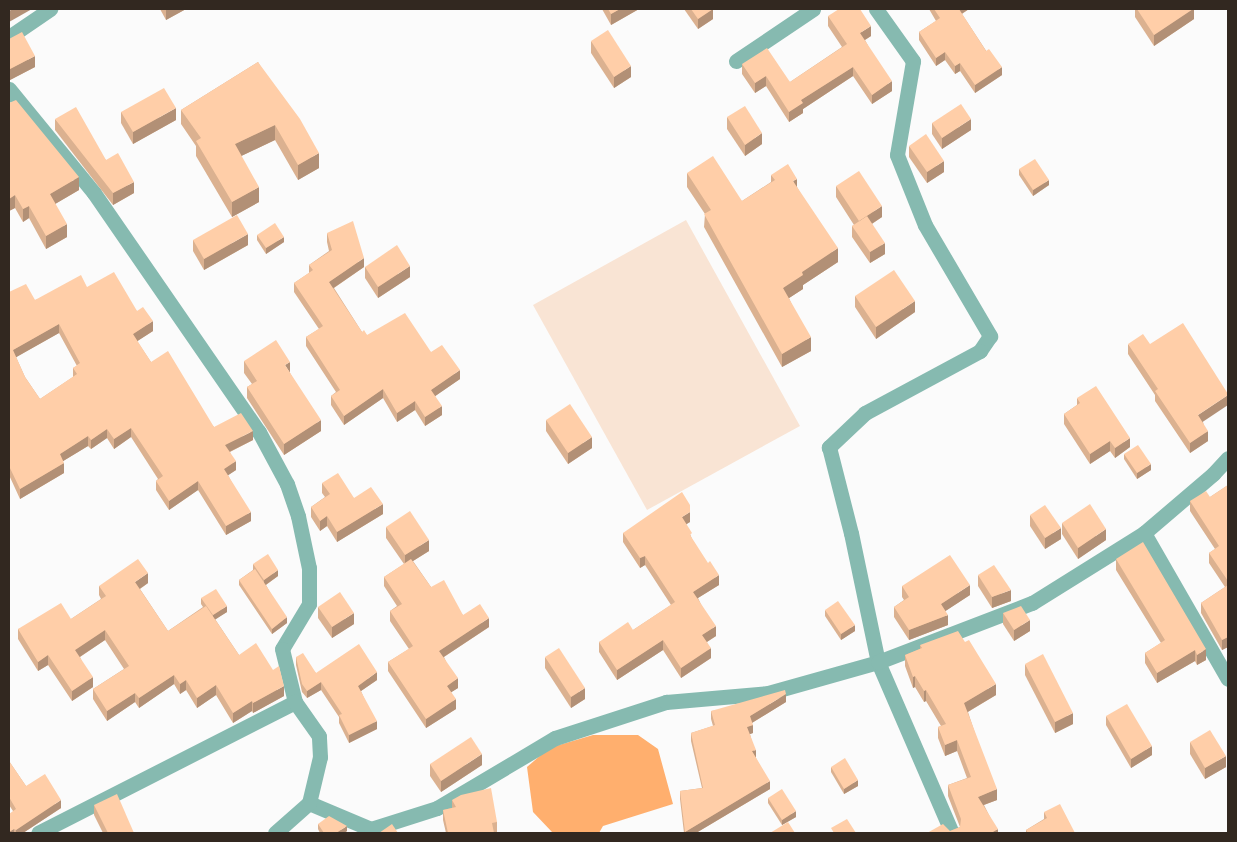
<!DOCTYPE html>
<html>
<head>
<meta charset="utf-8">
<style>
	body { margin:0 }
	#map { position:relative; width:1237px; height:842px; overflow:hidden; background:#fbfbfb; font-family:"IBM Plex Sans",sans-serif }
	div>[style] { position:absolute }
	.green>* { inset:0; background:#f9e4d4 }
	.water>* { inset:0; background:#ffaf6e }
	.street>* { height:15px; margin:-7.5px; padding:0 7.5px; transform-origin:7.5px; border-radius:7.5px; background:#86bab0 }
	.wall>* { inset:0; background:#dbb190 }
	.shaded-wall>* { inset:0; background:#b29076 }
	.building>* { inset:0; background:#ffcea8 }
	span { translate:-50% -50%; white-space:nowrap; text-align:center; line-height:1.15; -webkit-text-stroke:4.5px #fff; paint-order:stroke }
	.frame { position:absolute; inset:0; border:10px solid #322820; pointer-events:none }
</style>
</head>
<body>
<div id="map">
	<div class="green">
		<div style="clip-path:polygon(686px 220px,800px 426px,647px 510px,533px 305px)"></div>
	</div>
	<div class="water">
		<div style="clip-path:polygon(593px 735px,638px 735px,658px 749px,673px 804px,603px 826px,599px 833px,552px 832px,533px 812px,527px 767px,549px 748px)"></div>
	</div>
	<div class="street">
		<div style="left:876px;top:9px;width:64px;rotate:54.6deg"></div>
		<div style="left:913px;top:61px;width:95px;rotate:99.7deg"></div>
		<div style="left:897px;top:155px;width:75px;rotate:68.2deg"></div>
		<div style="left:925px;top:225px;width:129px;rotate:59.6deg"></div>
		<div style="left:990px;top:336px;width:18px;rotate:124deg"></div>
		<div style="left:980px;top:351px;width:131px;rotate:151.7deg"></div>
		<div style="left:865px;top:413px;width:50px;rotate:136.6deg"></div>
		<div style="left:829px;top:447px;width:89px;rotate:75.7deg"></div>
		<div style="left:851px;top:533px;width:132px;rotate:78.2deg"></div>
		<div style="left:878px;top:662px;width:186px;rotate:66.6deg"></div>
		<div style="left:9px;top:37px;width:50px;rotate:-34.3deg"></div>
		<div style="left:736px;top:61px;width:93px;rotate:-34deg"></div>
		<div style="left:9px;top:89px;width:134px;rotate:50.7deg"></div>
		<div style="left:94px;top:193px;width:290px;rotate:55.4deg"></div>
		<div style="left:259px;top:432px;width:59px;rotate:61.7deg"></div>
		<div style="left:287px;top:484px;width:34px;rotate:71deg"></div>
		<div style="left:298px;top:516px;width:53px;rotate:78.1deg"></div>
		<div style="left:309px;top:568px;width:36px;rotate:90deg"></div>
		<div style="left:309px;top:604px;width:52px;rotate:121deg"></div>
		<div style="left:282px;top:649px;width:55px;rotate:76.2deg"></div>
		<div style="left:295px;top:702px;width:288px;rotate:153deg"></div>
		<div style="left:1144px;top:533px;width:168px;rotate:60.1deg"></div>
		<div style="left:309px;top:803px;width:67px;rotate:22.8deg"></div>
		<div style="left:371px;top:829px;width:69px;rotate:-17.7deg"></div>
		<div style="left:437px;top:808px;width:137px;rotate:-30.7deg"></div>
		<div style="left:555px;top:738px;width:117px;rotate:-18deg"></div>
		<div style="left:666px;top:702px;width:102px;rotate:-5deg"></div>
		<div style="left:768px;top:693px;width:114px;rotate:-15.7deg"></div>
		<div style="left:878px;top:662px;width:165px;rotate:-21deg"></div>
		<div style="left:1032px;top:603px;width:132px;rotate:-32deg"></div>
		<div style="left:1144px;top:533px;width:91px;rotate:-40.5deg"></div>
		<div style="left:1213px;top:474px;width:22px;rotate:-47deg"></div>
		<div style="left:275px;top:833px;width:45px;rotate:-41.4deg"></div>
		<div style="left:309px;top:803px;width:47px;rotate:-76.6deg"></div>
		<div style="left:320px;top:757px;width:21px;rotate:-93deg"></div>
		<div style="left:319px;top:736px;width:42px;rotate:-125.2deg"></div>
	</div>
	<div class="wall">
		<div style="clip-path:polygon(160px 9px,186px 9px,166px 20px)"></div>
		<div style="clip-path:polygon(602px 9px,639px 9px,611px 25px)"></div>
		<div style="clip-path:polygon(684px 9px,713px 9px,713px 19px,698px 29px)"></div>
		<div style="clip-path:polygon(929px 9px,969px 9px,962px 14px,1002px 75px,975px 93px,960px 71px,955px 74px,945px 60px,936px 66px,919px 40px,919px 32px,936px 21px)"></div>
		<div style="clip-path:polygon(1135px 9px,1194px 9px,1194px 19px,1154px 46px,1135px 17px)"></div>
		<div style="clip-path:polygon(828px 16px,871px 36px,865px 40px,892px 91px,872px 104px,853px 76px,803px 109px,803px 113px,789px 122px,766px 86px,755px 93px,742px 74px,742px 64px,790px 82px,842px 47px,828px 26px)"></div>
		<div style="clip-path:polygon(9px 39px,35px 67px,10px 80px,9px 78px)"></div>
		<div style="clip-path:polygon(591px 41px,631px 77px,614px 88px,591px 53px)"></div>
		<div style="clip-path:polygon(258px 62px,319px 168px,298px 180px,275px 140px,241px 156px,259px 202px,232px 217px,196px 156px,196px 146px,181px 124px,181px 110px)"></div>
		<div style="clip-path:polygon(9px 103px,79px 190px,55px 204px,67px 237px,46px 249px,29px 218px,23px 222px,15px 208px,9px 211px)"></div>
		<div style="clip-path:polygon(121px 112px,176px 120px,133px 144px,121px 123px)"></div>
		<div style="clip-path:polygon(727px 117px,762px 144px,745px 156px,727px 129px)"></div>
		<div style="clip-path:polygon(55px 119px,106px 160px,134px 193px,113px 205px,55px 130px)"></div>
		<div style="clip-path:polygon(932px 123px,971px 130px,942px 149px,932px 134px)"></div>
		<div style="clip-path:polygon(909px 146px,944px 172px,927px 183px,909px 157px)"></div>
		<div style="clip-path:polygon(1019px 169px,1049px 185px,1033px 196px,1019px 175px)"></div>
		<div style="clip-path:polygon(687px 173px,742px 201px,771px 182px,771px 175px,797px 187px,838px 262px,803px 285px,803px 289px,789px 298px,811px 351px,782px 367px,704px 227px,705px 214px,687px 187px)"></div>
		<div style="clip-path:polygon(836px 186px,882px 217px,872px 224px,885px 254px,870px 263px,852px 237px,852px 226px,854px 225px,836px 197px)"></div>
		<div style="clip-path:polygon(327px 233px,364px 267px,334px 288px,362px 332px,367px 335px,431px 352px,460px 379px,435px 396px,442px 415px,425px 426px,415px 410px,397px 422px,383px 398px,344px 425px,331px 405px,331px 396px,336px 392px,306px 346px,306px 337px,319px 329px,294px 292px,294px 283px,309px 273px,309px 265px,329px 251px,327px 242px)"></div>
		<div style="clip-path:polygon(257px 235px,284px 242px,266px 254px,257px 240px)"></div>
		<div style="clip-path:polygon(193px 240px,248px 245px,204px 270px,193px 251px)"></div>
		<div style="clip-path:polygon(365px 267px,410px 277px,378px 298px,365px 278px)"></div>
		<div style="clip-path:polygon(evenodd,87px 287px,137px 311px,153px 331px,137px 341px,151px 362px,214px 427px,253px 440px,230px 452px,236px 470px,228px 475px,251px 521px,226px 535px,198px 490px,169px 510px,156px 490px,156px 481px,158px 479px,131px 437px,114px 449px,107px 438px,91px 449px,88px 446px,63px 461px,64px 473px,20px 499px,9px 475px,9px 292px,35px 300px,87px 287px,59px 333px,77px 366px,73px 368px,73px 377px,40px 399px,25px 377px,16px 357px,59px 333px)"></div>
		<div style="clip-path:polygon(855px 296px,915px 312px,876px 339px,855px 307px)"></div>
		<div style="clip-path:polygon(1128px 344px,1203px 422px,1208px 441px,1190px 453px,1155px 401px,1155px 395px,1128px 354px)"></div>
		<div style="clip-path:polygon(244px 361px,290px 373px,321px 431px,284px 455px,247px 398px,247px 387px,252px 384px,244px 373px)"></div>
		<div style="clip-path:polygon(1077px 398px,1130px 447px,1115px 458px,1110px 451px,1090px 464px,1064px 424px,1064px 414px,1077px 405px)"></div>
		<div style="clip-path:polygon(546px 420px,592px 448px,568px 464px,546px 431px)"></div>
		<div style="clip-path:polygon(1124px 454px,1151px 470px,1137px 479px,1124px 459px)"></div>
		<div style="clip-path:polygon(322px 483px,354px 498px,383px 514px,337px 542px,327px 526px,320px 531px,311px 517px,311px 507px,325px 497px,322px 493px)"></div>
		<div style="clip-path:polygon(1228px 485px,1228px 647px,1222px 650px,1201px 613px,1201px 603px,1225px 587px,1209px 563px,1209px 553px,1215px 549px,1190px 511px,1190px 501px,1210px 497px)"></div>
		<div style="clip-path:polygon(1030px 515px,1061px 539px,1045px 549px,1030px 526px)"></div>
		<div style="clip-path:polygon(690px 522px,686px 524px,692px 539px,719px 585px,698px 598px,716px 636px,707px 642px,711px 658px,681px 678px,663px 650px,617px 680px,599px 652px,599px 642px,633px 630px,671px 605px,645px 565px,640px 568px,623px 542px,623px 533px)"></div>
		<div style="clip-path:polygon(1062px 523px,1106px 540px,1078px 559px,1062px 534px)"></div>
		<div style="clip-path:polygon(386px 527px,429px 551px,413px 561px,431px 587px,463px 615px,489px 627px,444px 657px,458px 688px,451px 692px,456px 709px,426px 728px,388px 671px,388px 662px,409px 649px,390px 621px,390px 611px,397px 606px,384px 586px,384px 577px,404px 564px,386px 538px)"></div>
		<div style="clip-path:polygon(1116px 559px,1206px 660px,1197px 665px,1195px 661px,1157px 683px,1145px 663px,1145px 653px,1161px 643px,1116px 570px)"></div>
		<div style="clip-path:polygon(253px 564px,278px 576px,266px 585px,287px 623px,272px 634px,239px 585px,239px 580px,253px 570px)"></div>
		<div style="clip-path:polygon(978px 575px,1011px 601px,992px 608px,978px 586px)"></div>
		<div style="clip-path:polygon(148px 583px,140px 589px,168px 631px,203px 607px,201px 604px,201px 598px,227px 612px,215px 619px,239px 655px,284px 696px,253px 713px,252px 711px,233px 723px,216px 695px,197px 708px,186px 690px,180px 694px,174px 684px,139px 708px,135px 702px,107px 721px,93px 699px,93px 689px,124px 669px,105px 640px,80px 657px,93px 687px,72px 701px,48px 665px,38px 671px,18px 639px,18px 629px,71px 619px,101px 599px,99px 595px,99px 586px)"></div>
		<div style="clip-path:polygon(902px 586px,970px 595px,945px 611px,948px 625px,909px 640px,894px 617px,894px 607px,904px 600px,902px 597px)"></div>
		<div style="clip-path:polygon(318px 607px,354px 624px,332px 638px,318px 618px)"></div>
		<div style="clip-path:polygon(825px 610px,855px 631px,841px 640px,825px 616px)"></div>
		<div style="clip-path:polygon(1003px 613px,1030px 631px,1014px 641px,1003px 624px)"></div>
		<div style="clip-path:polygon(920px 645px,996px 695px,968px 712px,997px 800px,984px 805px,998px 833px,950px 831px,960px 827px,948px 796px,948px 785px,967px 778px,957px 751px,945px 756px,938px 738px,938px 727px,941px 726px,926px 701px,924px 702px,915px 687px,913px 688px,905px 666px,905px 655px,920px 649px)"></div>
		<div style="clip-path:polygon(296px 657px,316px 673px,377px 680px,361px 691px,377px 729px,349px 743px,339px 723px,339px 717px,321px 690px,307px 698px,302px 692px,296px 665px)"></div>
		<div style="clip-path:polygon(545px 657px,585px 699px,571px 708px,545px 668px)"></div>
		<div style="clip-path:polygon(1025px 664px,1073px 724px,1055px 733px,1025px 675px)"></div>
		<div style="clip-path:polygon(786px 702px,752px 723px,753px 733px,750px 734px,756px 758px,770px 789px,696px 833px,684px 833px,680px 799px,680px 791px,702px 788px,691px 741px,691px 733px,713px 726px,711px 719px,711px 711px)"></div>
		<div style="clip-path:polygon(1106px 716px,1152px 755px,1131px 768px,1106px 725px)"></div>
		<div style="clip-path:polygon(1190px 742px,1226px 767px,1205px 779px,1190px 754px)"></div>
		<div style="clip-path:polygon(9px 761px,26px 786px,61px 808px,23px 833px,9px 833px,13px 811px,9px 805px)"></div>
		<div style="clip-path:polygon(430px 764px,482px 765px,441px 792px,430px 776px)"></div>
		<div style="clip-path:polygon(831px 767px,858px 786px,844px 794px,831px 772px)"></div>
		<div style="clip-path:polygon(768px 798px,796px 817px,782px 825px,768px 803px)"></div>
		<div style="clip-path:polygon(452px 800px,497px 822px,497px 832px,494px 832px,494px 833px,446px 833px,443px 820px,443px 810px,452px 808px)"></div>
		<div style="clip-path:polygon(94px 805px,134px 833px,103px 833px,94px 815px)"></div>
		<div style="clip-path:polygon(1044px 812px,1075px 833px,1026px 833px,1026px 830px,1044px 819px)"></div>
		<div style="clip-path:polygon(318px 824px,347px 831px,344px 833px,320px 833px,318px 829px)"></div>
	</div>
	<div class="shaded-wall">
		<div style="clip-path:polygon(13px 9px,32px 9px,9px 22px,9px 11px)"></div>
		<div style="clip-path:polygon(166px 9px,186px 9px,166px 20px)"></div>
		<div style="clip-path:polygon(620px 9px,639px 9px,611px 25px,611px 14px)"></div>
		<div style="clip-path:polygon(713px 9px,713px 19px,698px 29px,698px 19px)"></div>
		<div style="clip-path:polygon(958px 9px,969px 9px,958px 16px)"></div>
		<div style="clip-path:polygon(1193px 9px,1194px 9px,1194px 19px,1154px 46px,1154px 35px)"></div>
		<div style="clip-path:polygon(871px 26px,871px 36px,860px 43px,860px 33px)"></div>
		<div style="clip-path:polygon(945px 52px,945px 60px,936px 66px,936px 58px)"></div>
		<div style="clip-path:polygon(35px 56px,35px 67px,10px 80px,10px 69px)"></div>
		<div style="clip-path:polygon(960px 63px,960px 71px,955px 74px,955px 66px)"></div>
		<div style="clip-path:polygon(631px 66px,631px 77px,614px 88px,614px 77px)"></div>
		<div style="clip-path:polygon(853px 67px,853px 76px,803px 109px,803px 113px,789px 122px,789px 112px,801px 100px)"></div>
		<div style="clip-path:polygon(1002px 67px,1002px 75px,975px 93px,975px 85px)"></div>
		<div style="clip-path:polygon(766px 76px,766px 86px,755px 93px,755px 83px)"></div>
		<div style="clip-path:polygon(892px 81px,892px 91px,872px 104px,872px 95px)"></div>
		<div style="clip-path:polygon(176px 108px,176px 120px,133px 144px,133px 132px)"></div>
		<div style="clip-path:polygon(971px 119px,971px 130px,942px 149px,942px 138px)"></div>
		<div style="clip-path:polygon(275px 125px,275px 140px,235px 159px,235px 144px)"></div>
		<div style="clip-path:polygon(762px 133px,762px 144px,745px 156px,745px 145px)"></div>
		<div style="clip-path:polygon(319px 153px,319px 168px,298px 180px,298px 165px)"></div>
		<div style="clip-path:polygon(944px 161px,944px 172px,927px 183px,927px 172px)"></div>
		<div style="clip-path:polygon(79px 177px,79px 190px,50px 207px,50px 194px)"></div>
		<div style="clip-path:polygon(797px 179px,797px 192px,793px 181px)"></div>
		<div style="clip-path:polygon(1049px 180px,1049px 185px,1033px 196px,1033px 190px)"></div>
		<div style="clip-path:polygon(134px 182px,134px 193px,113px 205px,113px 193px)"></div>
		<div style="clip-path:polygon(259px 187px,259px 202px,232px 217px,232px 202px)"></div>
		<div style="clip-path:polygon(15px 195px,15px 208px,9px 211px,9px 199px)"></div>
		<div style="clip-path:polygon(29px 206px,29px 218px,23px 222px,23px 209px)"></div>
		<div style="clip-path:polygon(882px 206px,882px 217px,859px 232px,859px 221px)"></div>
		<div style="clip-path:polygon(67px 224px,67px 237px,46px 249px,46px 236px)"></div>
		<div style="clip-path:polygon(248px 234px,248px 245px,204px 270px,204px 259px)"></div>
		<div style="clip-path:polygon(284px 237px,284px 242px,266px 254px,266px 248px)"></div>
		<div style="clip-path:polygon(885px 243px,885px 254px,870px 263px,870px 252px)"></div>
		<div style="clip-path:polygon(838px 248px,838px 262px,803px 285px,803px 289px,783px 302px,783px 288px,802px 272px)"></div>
		<div style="clip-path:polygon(364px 258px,364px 267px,329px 291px,329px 282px)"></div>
		<div style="clip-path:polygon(410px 266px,410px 277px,378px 298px,378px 287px)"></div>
		<div style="clip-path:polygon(915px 301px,915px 312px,876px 339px,876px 327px)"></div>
		<div style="clip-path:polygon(153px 321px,153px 331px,133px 344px,133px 334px)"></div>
		<div style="clip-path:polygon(59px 324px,59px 333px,13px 359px,13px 350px)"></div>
		<div style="clip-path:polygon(811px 337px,811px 351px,782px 367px,782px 354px)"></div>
		<div style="clip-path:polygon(290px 362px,290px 373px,285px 365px)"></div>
		<div style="clip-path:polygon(460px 370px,460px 379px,431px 399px,431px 390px)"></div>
		<div style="clip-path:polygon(383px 389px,383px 398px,344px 425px,344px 416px)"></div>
		<div style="clip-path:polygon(1228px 395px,1228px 405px,1198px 425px,1198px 415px)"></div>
		<div style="clip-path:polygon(415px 401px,415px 410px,397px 422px,397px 413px)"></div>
		<div style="clip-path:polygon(442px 406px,442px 415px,425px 426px,425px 417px)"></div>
		<div style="clip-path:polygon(321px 420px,321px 431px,284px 455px,284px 444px)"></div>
		<div style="clip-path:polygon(131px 428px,131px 437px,114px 449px,114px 439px)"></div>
		<div style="clip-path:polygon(107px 429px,107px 438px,91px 449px,91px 440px)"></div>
		<div style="clip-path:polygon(253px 431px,253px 440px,225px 454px,225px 445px)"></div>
		<div style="clip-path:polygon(1208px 431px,1208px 441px,1190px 453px,1190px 443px)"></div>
		<div style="clip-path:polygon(88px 436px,88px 446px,60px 463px,60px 454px)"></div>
		<div style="clip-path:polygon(592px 437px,592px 448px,568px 464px,568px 453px)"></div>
		<div style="clip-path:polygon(1130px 438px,1130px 447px,1115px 458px,1115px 448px)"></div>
		<div style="clip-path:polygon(1110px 441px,1110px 451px,1090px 464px,1090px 454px)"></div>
		<div style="clip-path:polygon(236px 461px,236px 470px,224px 478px,224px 469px)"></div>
		<div style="clip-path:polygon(64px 463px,64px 473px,20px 499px,20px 489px)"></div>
		<div style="clip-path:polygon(1151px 464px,1151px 470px,1137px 479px,1137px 473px)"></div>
		<div style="clip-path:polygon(198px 481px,198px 490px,169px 510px,169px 501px)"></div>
		<div style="clip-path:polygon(383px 504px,383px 514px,337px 542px,337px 532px)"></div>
		<div style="clip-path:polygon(251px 512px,251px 521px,226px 535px,226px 526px)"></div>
		<div style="clip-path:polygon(690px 512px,690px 522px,682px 527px,682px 517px)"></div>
		<div style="clip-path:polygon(327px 516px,327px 526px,320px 531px,320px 521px)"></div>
		<div style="clip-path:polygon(1061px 528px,1061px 539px,1045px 549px,1045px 538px)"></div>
		<div style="clip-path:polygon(1106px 529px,1106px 540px,1078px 559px,1078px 548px)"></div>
		<div style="clip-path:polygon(429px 540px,429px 551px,405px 566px,405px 555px)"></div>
		<div style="clip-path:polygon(645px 556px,645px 565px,640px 568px,640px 558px)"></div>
		<div style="clip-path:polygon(278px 570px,278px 576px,264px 586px,264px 580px)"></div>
		<div style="clip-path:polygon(148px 573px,148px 583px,135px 592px,135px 582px)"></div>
		<div style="clip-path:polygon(719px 575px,719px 585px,693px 601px,693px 592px)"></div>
		<div style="clip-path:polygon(970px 585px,970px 595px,941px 614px,941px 604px)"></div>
		<div style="clip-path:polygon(1011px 590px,1011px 601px,992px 608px,992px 597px)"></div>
		<div style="clip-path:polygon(227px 606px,227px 612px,213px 621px,213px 615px)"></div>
		<div style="clip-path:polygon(354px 613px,354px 624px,332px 638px,332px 627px)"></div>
		<div style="clip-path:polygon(948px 615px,948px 625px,909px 640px,909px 630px)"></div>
		<div style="clip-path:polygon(287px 617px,287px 623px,272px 634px,272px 629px)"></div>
		<div style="clip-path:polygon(489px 618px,489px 627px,439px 660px,439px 651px)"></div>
		<div style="clip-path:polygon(1030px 620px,1030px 631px,1014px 641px,1014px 630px)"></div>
		<div style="clip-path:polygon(855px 625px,855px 631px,841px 640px,841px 634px)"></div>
		<div style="clip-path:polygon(716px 626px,716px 636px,702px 645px,702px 635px)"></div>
		<div style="clip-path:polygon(105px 630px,105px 640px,75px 660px,75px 650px)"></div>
		<div style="clip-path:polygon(1228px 637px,1228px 647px,1222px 650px,1222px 640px)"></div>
		<div style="clip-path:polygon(663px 640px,663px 650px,617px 680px,617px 670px)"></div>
		<div style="clip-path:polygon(711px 648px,711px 658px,681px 678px,681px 668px)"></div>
		<div style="clip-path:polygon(1206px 649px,1206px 660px,1197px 665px,1197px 655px)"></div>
		<div style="clip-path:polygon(1195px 650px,1195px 661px,1157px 683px,1157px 673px)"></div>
		<div style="clip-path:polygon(48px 655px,48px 665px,38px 671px,38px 662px)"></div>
		<div style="clip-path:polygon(377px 672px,377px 680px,358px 693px,358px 686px)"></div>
		<div style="clip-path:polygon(174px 675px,174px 684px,139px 708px,139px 698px)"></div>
		<div style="clip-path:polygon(915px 676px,915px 687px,913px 688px,913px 677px)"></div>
		<div style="clip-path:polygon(93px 677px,93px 687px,72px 701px,72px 691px)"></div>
		<div style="clip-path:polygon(458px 678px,458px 688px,447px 695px,447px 686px)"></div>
		<div style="clip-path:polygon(186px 680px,186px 690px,180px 694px,180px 684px)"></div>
		<div style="clip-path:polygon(321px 682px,321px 690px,307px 698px,307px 691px)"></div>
		<div style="clip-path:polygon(996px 684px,996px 695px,964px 714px,964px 703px)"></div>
		<div style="clip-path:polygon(216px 685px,216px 695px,197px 708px,197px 698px)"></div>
		<div style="clip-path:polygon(284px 686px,284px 696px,253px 713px,253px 703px)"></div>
		<div style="clip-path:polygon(585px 688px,585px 699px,571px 708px,571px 697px)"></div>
		<div style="clip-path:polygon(926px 690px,926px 701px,924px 702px,924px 691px)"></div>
		<div style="clip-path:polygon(135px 693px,135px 702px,107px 721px,107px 711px)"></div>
		<div style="clip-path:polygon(786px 694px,786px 702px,750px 724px,750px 716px)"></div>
		<div style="clip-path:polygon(456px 699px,456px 709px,426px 728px,426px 719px)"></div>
		<div style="clip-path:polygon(252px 701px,252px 711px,233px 723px,233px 713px)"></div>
		<div style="clip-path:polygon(1073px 713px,1073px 724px,1055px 733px,1055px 722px)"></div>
		<div style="clip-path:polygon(377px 721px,377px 729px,349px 743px,349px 735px)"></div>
		<div style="clip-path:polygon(753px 725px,753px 733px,747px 735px,747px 727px)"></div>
		<div style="clip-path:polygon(957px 740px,957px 751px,945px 756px,945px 745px)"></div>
		<div style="clip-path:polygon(1152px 746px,1152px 755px,1131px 768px,1131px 759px)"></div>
		<div style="clip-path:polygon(756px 750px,756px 757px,752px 759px,752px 751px)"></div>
		<div style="clip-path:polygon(482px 754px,482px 765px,441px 792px,441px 781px)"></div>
		<div style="clip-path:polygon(1226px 756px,1226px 767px,1205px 779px,1205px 768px)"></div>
		<div style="clip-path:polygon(858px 780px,858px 786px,844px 794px,844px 789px)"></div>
		<div style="clip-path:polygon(770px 781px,770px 789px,696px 833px,685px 833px,685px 832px)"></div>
		<div style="clip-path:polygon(997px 789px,997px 800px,978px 807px,978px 797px)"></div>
		<div style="clip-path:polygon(61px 800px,61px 808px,23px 833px,16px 833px,16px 830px)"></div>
		<div style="clip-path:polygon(796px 811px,796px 817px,782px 825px,782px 820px)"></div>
		<div style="clip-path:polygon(347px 826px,347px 831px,344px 833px,336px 833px)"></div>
		<div style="clip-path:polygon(14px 829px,14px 833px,9px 833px,9px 832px)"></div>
		<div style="clip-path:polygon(998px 829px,998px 833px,991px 833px)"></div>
	</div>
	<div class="building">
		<div style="clip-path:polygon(608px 9px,620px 9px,611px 14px)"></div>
		<div style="clip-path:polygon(691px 9px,713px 9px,698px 19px)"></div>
		<div style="clip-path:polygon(839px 9px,860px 9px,871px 26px,860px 33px,892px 81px,872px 95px,853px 67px,801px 100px,803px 103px,789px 112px,766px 76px,755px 83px,742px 64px,767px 48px,790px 82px,847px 44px,828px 16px)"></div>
		<div style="clip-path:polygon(934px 9px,959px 9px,986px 51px,989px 49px,1002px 67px,975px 85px,960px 63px,955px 66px,945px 52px,936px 58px,919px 32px,940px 18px)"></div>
		<div style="clip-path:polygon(1137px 9px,1193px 9px,1154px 35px)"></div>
		<div style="clip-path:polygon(608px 30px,631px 66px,614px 77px,591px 41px)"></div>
		<div style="clip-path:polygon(22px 32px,35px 56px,10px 69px,9px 67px,9px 39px)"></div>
		<div style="clip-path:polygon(258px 62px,300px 119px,319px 153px,298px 165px,275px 125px,235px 144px,259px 187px,232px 202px,196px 141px,201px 138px,181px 110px)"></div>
		<div style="clip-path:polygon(164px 88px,176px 108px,133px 132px,121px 112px)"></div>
		<div style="clip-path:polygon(16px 100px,79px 177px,50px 194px,67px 224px,46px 236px,29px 206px,23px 209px,15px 195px,9px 199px,9px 103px)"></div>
		<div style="clip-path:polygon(961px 104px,971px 119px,942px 138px,932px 123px)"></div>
		<div style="clip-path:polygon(745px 106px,762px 133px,745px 145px,727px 117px)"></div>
		<div style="clip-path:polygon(76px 107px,106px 160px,118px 153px,134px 182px,113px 193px,55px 119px)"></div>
		<div style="clip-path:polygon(926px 134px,944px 161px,927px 172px,909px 146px)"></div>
		<div style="clip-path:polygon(713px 156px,742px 201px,775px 180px,771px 175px,788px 164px,797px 179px,793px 181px,838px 248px,802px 272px,803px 275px,783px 288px,811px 337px,782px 354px,704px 214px,711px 210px,687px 173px)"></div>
		<div style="clip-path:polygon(1035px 159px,1049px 180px,1033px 190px,1019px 169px)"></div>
		<div style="clip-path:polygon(859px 171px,882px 206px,859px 221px,836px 186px)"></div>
		<div style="clip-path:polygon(237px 215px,248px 234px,204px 259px,193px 240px)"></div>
		<div style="clip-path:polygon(867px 216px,885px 243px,870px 252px,852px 226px)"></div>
		<div style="clip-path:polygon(353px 221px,364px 258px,329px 282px,362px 332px,364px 330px,367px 335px,405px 313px,431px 352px,442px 345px,460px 370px,431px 390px,442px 406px,425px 417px,415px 401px,397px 413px,383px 389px,344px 416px,331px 396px,340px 390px,306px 337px,323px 326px,294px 283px,313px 270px,309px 265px,332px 250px,327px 233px)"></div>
		<div style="clip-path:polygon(275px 223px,284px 237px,266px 248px,257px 235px)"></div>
		<div style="clip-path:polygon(397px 245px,410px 266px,378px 287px,365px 267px)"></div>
		<div style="clip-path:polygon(894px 270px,915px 301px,876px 327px,855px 296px)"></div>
		<div style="clip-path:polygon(evenodd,114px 272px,137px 311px,143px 307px,153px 321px,133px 334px,151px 362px,168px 351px,214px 427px,241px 413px,253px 431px,225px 445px,236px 461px,224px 469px,251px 512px,226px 526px,198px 481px,169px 501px,156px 481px,163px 476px,131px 428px,114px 439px,107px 429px,91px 440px,88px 436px,60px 454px,64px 463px,20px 489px,9px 466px,9px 292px,26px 284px,35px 300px,81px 275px,87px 287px,114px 272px,59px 324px,80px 363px,73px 368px,77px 374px,40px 399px,25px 377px,13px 350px,59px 324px)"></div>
		<div style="clip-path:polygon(1183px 323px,1228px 394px,1228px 395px,1198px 415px,1208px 431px,1190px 443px,1155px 391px,1158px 389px,1128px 344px,1143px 334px,1150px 344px)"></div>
		<div style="clip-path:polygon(276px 340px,290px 362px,285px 365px,321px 420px,284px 444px,247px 387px,257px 381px,244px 361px)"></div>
		<div style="clip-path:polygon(1096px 386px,1130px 438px,1115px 448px,1110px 441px,1090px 454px,1064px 414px,1080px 403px,1077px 398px)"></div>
		<div style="clip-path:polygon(570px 404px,592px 437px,568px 453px,546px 420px)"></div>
		<div style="clip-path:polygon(1138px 445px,1151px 464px,1137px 473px,1124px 454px)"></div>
		<div style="clip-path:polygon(338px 473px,354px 498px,371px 487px,383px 504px,337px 532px,327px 516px,320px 521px,311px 507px,330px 494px,322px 483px)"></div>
		<div style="clip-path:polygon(1228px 485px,1228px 581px,1209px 553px,1219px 546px,1190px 501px,1206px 491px,1210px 497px)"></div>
		<div style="clip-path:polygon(682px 492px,690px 505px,690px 512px,682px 517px,692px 533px,690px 535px,708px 563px,710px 561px,719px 575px,693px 592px,716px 626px,702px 635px,711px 648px,681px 668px,663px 640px,617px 670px,599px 642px,628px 622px,633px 630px,675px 602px,645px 556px,640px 558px,623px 533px)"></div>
		<div style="clip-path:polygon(1090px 504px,1106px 529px,1078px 548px,1062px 523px)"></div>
		<div style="clip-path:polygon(1045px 505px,1061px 528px,1045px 538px,1030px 515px)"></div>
		<div style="clip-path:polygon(410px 511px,429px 540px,405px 555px,386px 527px)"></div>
		<div style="clip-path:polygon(1143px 542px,1206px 649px,1197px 655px,1195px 650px,1157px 673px,1145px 653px,1165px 640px,1116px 559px)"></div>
		<div style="clip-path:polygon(268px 554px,278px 570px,264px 580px,253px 564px)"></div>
		<div style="clip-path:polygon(950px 555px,970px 585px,941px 604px,948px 615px,909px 630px,894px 607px,909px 597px,902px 586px)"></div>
		<div style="clip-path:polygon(138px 559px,148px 573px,135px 582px,168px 631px,206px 606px,239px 655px,256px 643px,273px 670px,279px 666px,284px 686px,253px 703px,252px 701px,233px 713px,216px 685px,197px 698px,186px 680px,180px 684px,174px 675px,139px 698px,135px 693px,107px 711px,93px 689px,129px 666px,105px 630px,75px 650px,93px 677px,72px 691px,48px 655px,38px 662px,18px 629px,61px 603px,71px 619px,106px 596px,99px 586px)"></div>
		<div style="clip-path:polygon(411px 559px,431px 587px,444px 580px,463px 615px,480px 604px,489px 618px,439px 651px,458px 678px,447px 686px,456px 699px,426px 719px,388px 662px,413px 646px,390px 611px,402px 604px,384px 577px)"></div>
		<div style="clip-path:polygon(994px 565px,1011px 590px,992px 597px,978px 575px)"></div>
		<div style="clip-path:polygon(255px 569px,287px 617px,272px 629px,239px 580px)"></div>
		<div style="clip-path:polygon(1228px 585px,1228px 637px,1222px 640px,1201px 603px)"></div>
		<div style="clip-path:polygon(216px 589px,227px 606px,213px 615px,201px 598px)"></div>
		<div style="clip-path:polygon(340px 592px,354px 613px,332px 627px,318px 607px)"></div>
		<div style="clip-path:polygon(838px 601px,855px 625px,841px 634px,825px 610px)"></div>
		<div style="clip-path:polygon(1021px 606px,1030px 620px,1014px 630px,1003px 613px)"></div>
		<div style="clip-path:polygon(958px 631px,965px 642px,969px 640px,996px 684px,964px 703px,997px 789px,978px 797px,998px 829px,991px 833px,927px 833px,943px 824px,950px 831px,960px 827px,961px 819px,948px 785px,971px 777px,957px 740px,945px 745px,938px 727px,946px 724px,926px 690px,924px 691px,915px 676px,913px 677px,905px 655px,922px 648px,920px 645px)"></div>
		<div style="clip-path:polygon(359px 644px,377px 672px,358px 686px,377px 721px,349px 735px,339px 715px,342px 714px,321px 682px,307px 691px,302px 684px,296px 657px,303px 653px,316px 673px)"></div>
		<div style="clip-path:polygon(559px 648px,585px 688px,571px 697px,545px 657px)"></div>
		<div style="clip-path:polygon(1043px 654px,1073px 713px,1055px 722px,1025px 664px)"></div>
		<div style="clip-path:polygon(785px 690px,786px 694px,750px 716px,753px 725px,747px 727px,756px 750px,752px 751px,770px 781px,685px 832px,680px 791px,703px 788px,691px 733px,715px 725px,711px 711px)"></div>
		<div style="clip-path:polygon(1127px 704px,1152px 746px,1131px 759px,1106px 716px)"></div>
		<div style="clip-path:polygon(1210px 730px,1226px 756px,1205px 768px,1190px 742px)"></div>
		<div style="clip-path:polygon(471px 737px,482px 754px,441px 781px,430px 764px)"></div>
		<div style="clip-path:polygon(845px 758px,858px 780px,844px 789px,831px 767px)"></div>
		<div style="clip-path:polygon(9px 761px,26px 786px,45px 774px,61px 800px,16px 830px,14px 829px,9px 832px,9px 814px,16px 809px,9px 797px)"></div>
		<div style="clip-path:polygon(491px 788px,497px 822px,492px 823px,494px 833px,448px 833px,443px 810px,456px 807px,452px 800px,461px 795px)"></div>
		<div style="clip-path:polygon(782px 789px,796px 811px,782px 820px,768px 798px)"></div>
		<div style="clip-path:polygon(117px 794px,134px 833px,108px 833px,94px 805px)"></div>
		<div style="clip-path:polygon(1060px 804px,1075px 833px,1028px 833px,1026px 830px,1047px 818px,1044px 812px)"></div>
		<div style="clip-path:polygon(329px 816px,347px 826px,336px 833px,324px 833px,318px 824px)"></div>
		<div style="clip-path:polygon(847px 819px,856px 833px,834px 833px,831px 828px)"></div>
		<div style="clip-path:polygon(788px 822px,795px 833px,770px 833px)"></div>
		<div style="clip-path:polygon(392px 824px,398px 833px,379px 833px)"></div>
	</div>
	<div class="frame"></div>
</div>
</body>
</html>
